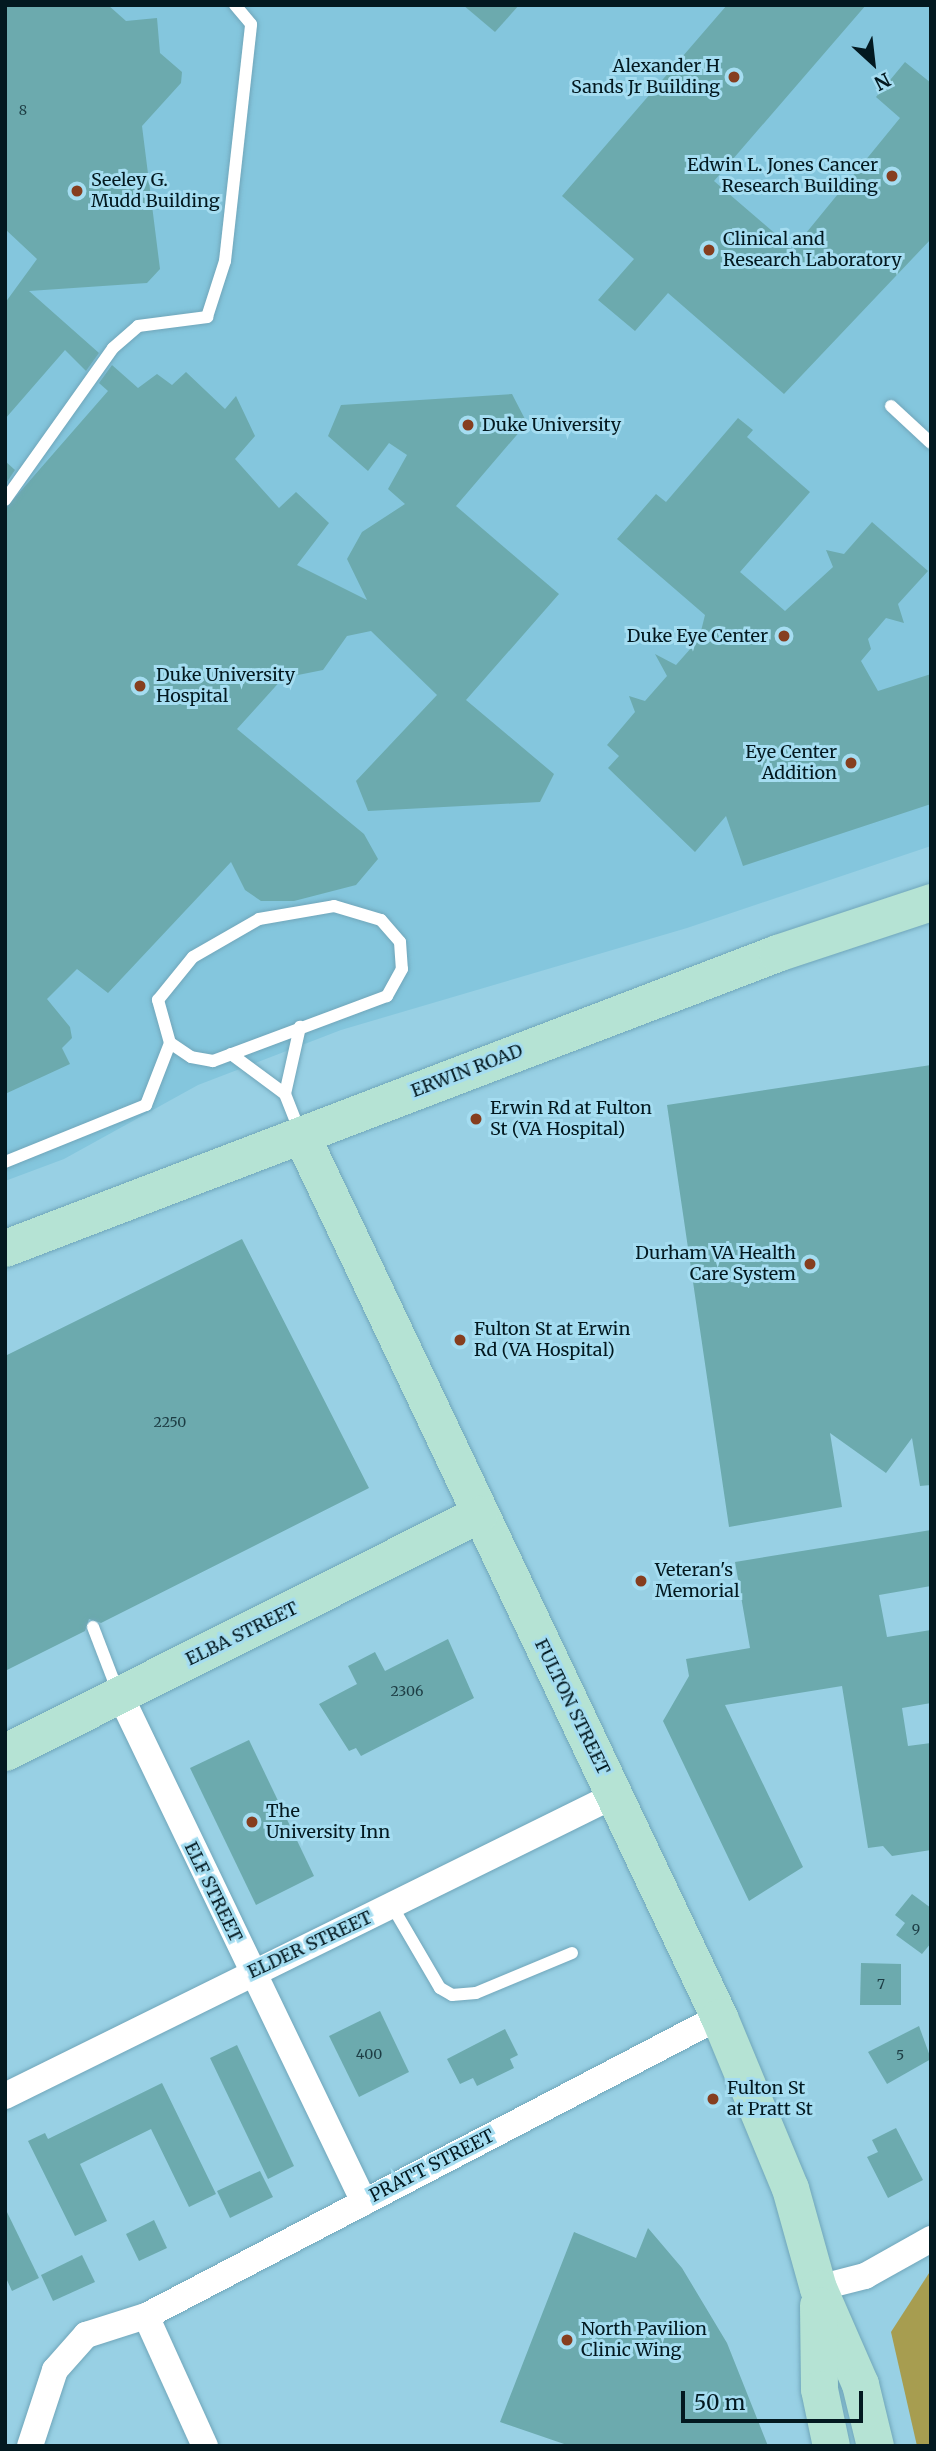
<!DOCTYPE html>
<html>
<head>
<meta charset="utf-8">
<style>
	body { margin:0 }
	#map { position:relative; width:936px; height:2451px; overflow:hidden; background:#98d0e4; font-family:Merriweather,serif }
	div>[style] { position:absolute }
	.built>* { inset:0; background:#84c6dd }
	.green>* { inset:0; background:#a79d50 }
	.building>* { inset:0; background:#6caaae }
	.roads { filter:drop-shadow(0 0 2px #70a6ba) drop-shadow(0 0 2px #70a6ba) }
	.lane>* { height:12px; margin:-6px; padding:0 6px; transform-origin:6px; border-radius:6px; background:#fff }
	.street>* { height:26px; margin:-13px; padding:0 13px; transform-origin:13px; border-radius:13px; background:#fff }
	.secondary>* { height:37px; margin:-18.5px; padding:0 18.5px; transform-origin:18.5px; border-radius:18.5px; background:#b5e3d4 }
	.dots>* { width:19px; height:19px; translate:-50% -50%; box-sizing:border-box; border:4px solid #a5ddf1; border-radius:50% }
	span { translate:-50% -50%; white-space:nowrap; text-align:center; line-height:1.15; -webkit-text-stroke:6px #a5ddf1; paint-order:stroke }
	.number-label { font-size:14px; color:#1d3d44 }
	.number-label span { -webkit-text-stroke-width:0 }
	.poi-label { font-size:18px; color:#031920 }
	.right { translate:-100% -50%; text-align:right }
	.left { translate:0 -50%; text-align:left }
	.street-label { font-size:18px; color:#031920 }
	.frame { position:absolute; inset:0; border:7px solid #031920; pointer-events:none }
	.north { position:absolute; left:838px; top:28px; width:70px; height:70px; -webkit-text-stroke:5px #a5ddf1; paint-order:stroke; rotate:153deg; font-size:19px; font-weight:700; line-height:28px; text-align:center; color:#031920 }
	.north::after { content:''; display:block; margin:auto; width:24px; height:32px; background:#031920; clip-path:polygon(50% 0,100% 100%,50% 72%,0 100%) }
	.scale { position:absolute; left:681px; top:2391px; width:182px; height:32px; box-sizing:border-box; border:4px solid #031920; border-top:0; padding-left:9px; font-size:21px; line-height:24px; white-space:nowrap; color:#031920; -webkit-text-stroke:5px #a5ddf1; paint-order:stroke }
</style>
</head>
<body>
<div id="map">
	<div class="built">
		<div style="clip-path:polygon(5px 5px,931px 5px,931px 846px,687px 928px,341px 1030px,198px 1085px,64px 1159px,5px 1181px)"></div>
	</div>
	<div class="green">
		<div style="clip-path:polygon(931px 2270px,931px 2446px,917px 2446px,891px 2332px)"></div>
	</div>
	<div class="building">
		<div style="clip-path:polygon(5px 5px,108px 5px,126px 21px,157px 18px,160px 53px,182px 72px,181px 83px,142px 126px,160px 269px,147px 283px,29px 291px,99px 353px,86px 371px,65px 350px,5px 419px,5px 303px,37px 259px,5px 229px)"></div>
		<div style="clip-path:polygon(463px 5px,519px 5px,495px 32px)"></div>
		<div style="clip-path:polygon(727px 5px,866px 5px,714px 181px,793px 249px,900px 118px,876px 97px,905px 62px,931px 83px,931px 239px,784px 394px,668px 293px,635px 331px,598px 300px,634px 259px,562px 196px)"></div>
		<div style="clip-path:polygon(112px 365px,138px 388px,157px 374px,172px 385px,186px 372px,225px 409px,236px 396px,255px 436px,235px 459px,279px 508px,296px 492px,329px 523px,297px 565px,367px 600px,347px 559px,362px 532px,405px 504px,388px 489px,407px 455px,389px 443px,368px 471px,328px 436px,341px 405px,512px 394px,527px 423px,456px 506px,559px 594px,466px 700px,554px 774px,540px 802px,368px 811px,356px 781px,437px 695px,371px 631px,347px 636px,323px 670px,283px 678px,237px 729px,364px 834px,378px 859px,356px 885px,294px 901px,261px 901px,245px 890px,231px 862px,108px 993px,77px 969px,47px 999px,70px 1027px,72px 1038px,62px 1048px,70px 1064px,5px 1094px,5px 509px,108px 391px,99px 383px)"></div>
		<div style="clip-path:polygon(738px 418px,753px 430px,747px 437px,810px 492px,740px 572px,785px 611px,833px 567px,826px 550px,844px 554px,872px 522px,928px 571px,898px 604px,904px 623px,886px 618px,868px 639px,871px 649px,861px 661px,878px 691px,931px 674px,931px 804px,743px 866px,726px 816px,695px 852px,608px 768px,619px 756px,607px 745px,635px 712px,629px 696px,645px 701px,667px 676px,655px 654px,676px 665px,699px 639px,705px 615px,617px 539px,656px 494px,666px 502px)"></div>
		<div style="clip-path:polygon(5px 461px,15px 470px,5px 485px)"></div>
		<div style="clip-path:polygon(931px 1065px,931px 1485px,920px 1486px,912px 1438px,886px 1473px,830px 1433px,842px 1507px,729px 1527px,667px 1105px)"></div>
		<div style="clip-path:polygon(242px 1239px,369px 1488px,101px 1623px,89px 1619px,85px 1631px,5px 1671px,5px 1356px)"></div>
		<div style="clip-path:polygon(931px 1530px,931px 1586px,879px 1595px,887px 1637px,931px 1630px,931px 1703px,902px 1708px,908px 1746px,931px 1743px,931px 1850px,892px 1856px,883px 1846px,868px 1848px,842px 1686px,725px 1705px,803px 1867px,749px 1901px,663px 1721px,689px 1676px,686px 1659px,750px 1648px,735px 1562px)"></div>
		<div style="clip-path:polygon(448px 1639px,474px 1698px,361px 1756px,356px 1748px,349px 1751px,319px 1704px,357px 1684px,348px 1666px,375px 1652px,385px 1671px)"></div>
		<div style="clip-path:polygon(249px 1740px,314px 1876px,256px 1905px,190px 1768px)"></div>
		<div style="clip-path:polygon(912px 1894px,931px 1908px,931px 1943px,922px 1954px,896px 1935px,905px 1923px,895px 1915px)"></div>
		<div style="clip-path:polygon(861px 1963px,901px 1964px,901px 2005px,860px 2005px)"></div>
		<div style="clip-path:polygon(380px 2011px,409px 2072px,359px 2097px,329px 2036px)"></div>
		<div style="clip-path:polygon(919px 2026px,931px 2059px,887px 2084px,868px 2052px)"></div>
		<div style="clip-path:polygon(505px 2029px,518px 2055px,510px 2059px,514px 2068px,477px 2086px,473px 2078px,460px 2084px,447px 2059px)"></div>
		<div style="clip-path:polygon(237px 2045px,294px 2166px,268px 2179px,210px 2058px)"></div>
		<div style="clip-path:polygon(162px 2083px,216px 2194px,189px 2207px,151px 2129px,80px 2164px,107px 2221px,75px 2236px,28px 2141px,45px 2133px,48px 2139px)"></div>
		<div style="clip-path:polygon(896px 2128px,923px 2180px,888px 2198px,867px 2157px,878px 2152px,872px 2140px)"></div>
		<div style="clip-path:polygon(260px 2171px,273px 2197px,230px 2218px,217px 2191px)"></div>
		<div style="clip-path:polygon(5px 2208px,39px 2278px,12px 2291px,5px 2276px)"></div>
		<div style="clip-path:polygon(154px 2220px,167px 2248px,139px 2261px,126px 2234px)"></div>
		<div style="clip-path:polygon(648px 2228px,682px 2268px,727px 2343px,768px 2446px,570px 2446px,500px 2422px,574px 2232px,636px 2258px)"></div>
		<div style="clip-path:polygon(82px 2255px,95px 2282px,53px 2301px,41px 2275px)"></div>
	</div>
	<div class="roads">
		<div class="lane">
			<div style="left:891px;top:406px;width:54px;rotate:42.8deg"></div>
			<div style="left:5px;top:500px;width:186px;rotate:-54.6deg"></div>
			<div style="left:113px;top:348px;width:33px;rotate:-41deg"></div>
			<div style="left:138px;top:326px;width:70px;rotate:-7.4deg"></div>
			<div style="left:207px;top:317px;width:59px;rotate:-72.2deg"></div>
			<div style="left:225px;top:261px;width:238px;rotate:-83.7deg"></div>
			<div style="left:251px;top:24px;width:25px;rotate:-130deg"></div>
			<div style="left:334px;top:906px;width:49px;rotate:16.6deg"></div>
			<div style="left:381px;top:920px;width:29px;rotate:49deg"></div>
			<div style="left:400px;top:942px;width:27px;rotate:86deg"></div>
			<div style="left:402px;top:969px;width:31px;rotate:119deg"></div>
			<div style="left:387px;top:996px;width:186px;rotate:159.5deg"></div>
			<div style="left:213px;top:1061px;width:22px;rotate:-170deg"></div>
			<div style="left:191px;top:1057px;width:25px;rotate:-146deg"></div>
			<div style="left:170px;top:1043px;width:45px;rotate:-105.6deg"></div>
			<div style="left:158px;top:1000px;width:55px;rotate:-50.9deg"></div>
			<div style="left:193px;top:957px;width:76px;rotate:-29.9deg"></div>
			<div style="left:259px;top:919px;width:76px;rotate:-9.8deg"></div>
			<div style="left:231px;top:1054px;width:67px;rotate:36.5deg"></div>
			<div style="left:285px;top:1094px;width:69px;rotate:-77.4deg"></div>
			<div style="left:285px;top:1094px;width:41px;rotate:68.5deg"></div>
			<div style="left:5px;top:1162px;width:152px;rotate:-22deg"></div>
			<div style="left:146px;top:1105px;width:66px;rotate:-68.8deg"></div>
			<div style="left:93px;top:1627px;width:70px;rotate:69deg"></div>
			<div style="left:392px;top:1906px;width:95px;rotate:59.7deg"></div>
			<div style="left:440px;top:1988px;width:14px;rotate:30deg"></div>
			<div style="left:452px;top:1995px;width:24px;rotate:-5deg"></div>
			<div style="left:476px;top:1993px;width:104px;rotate:-22.6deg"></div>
		</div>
		<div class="street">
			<div style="left:120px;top:1695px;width:563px;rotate:64.3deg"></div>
			<div style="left:5px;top:2096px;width:680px;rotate:-26.26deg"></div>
			<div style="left:818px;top:2288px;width:49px;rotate:-14.3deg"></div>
			<div style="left:865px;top:2276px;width:76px;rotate:-29.3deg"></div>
			<div style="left:146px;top:2316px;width:143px;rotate:65.6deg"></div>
			<div style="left:30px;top:2446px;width:80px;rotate:-71.8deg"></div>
			<div style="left:55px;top:2370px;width:47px;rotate:-48.5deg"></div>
			<div style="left:86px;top:2335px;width:63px;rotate:-17.6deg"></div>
			<div style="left:146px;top:2316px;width:646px;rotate:-27.56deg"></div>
		</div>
		<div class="secondary">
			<div style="left:301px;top:1135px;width:976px;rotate:64.64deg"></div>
			<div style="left:719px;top:2017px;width:185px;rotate:67.5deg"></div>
			<div style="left:790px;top:2188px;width:104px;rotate:74.4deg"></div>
			<div style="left:818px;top:2288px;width:105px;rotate:66.4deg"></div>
			<div style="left:860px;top:2384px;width:64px;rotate:76.4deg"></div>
			<div style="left:5px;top:1248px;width:826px;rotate:-20.91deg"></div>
			<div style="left:777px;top:953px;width:162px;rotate:-18.3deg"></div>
			<div style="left:5px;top:1752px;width:530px;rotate:-26.66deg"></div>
			<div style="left:818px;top:2305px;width:84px;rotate:89.3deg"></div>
			<div style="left:819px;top:2389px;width:58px;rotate:78.1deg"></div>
		</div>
	</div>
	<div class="dots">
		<div style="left:734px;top:77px;background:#863e1f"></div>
		<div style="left:892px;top:176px;background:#863e1f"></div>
		<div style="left:77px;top:191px;background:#863e1f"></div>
		<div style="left:709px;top:250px;background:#863e1f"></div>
		<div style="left:468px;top:425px;background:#863e1f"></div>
		<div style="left:784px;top:636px;background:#863e1f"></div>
		<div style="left:140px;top:686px;background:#863e1f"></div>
		<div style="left:851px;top:763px;background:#863e1f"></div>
		<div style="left:476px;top:1119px;background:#863e1f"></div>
		<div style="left:810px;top:1264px;background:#863e1f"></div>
		<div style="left:460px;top:1340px;background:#863e1f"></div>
		<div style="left:641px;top:1581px;background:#863e1f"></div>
		<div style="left:252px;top:1822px;background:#863e1f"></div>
		<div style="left:713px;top:2099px;background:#863e1f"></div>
		<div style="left:567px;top:2340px;background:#863e1f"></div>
	</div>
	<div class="number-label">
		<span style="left:23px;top:110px">8</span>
		<span style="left:170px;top:1422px">2250</span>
		<span style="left:407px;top:1691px">2306</span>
		<span style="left:916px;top:1929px">9</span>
		<span style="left:881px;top:1984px">7</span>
		<span style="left:369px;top:2054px">400</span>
		<span style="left:900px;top:2055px">5</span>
	</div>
	<div class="poi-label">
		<span class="right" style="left:720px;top:77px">Alexander H<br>Sands Jr Building</span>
		<span class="right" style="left:878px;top:176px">Edwin L. Jones Cancer<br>Research Building</span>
		<span class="left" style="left:91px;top:191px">Seeley G.<br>Mudd Building</span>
		<span class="left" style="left:723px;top:250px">Clinical and<br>Research Laboratory</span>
		<span class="left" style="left:482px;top:425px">Duke University</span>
		<span class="right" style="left:768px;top:636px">Duke Eye Center</span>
		<span class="left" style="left:156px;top:686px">Duke University<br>Hospital</span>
		<span class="right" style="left:837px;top:763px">Eye Center<br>Addition</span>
		<span class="left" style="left:490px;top:1119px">Erwin Rd at Fulton<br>St (VA Hospital)</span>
		<span class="right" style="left:796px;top:1264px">Durham VA Health<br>Care System</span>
		<span class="left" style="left:474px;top:1340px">Fulton St at Erwin<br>Rd (VA Hospital)</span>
		<span class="left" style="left:655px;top:1581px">Veteran's<br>Memorial</span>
		<span class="left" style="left:266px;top:1822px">The<br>University Inn</span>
		<span class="left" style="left:727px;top:2099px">Fulton St<br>at Pratt St</span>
		<span class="left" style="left:581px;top:2340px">North Pavilion<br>Clinic Wing</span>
	</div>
	<div class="street-label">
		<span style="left:467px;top:1071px;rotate:-21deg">ERWIN ROAD</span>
		<span style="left:242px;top:1634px;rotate:-26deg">ELBA STREET</span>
		<span style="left:572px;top:1707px;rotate:64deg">FULTON STREET</span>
		<span style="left:213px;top:1892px;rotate:64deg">ELF STREET</span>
		<span style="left:310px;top:1945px;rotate:-25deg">ELDER STREET</span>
		<span style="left:432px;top:2166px;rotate:-27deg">PRATT STREET</span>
	</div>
	<div class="frame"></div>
	<div class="north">N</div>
	<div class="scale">50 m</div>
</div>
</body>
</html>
